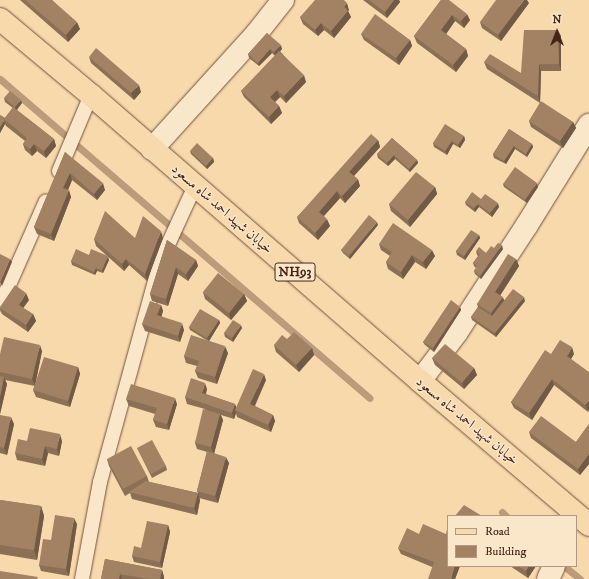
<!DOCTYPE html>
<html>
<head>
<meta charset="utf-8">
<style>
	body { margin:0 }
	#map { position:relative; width:589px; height:579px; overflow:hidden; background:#f8d9ac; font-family:"IM FELL DW Pica",Amiri,serif }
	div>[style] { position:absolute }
	.stream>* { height:7px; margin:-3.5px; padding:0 3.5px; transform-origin:3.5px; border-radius:3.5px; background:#bb9b79 }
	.roads { filter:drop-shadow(0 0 1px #72513c) drop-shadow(0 0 1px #72513c) }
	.service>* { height:14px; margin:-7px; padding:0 7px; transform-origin:7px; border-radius:7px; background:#fae6c9 }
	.minor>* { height:22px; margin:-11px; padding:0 11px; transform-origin:11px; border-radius:11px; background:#fae6c9 }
	.primary>* { height:22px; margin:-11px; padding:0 11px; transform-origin:11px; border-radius:11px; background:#f8d9ac }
	.wall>* { inset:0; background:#8c7056 }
	.shaded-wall>* { inset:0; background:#725b46 }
	.building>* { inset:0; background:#a38264 }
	span { translate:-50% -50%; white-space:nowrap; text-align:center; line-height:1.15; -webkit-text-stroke:3px #fae6c9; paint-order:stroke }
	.shield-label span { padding:1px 3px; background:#fae6c9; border:1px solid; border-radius:3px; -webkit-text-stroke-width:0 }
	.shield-label { font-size:13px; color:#462417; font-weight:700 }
	.street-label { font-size:14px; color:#462417 }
	.legend { position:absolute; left:447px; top:515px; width:130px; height:52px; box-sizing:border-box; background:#fae6c9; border:1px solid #b29882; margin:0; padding:5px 7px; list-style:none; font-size:12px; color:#462417 }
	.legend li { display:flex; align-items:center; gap:8px; height:20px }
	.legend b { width:20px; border:1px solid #b29882 }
	.north { position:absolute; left:537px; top:12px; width:40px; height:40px; -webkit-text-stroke:3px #fae6c9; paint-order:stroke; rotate:0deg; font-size:11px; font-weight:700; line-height:16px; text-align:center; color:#462417 }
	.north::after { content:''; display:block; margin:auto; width:14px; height:18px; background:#462417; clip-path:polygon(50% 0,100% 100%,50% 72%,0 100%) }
</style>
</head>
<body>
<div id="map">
	<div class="stream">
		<div style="left:0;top:79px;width:488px;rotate:40.8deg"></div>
		<div style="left:502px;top:512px;width:6px;rotate:45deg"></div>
		<div style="left:564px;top:566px;width:21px;rotate:39deg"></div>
	</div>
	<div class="roads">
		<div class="service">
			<div style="left:59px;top:171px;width:82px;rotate:-67.2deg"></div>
			<div style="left:1px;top:303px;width:111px;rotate:-66.2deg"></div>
			<div style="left:82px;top:579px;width:99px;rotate:-79.5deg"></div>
			<div style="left:100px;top:482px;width:228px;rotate:-74.7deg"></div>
			<div style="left:160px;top:262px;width:84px;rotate:-65.3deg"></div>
		</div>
		<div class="minor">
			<div style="left:152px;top:149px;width:156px;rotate:-47.8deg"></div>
			<div style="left:257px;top:33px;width:42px;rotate:-51.8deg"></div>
			<div style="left:420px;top:381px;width:61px;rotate:-52.9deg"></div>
			<div style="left:457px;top:332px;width:128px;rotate:-56.8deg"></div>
			<div style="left:527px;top:225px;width:118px;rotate:-58.2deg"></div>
			<div style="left:548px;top:579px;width:14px;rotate:-65deg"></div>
		</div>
		<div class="primary">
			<div style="left:0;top:19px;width:119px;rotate:39.9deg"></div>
			<div style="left:91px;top:95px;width:436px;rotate:41deg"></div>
			<div style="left:420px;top:381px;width:222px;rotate:40.4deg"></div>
		</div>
	</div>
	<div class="wall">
		<div style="clip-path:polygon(20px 0,52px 0,80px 29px,68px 42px)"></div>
		<div style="clip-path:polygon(363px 0,399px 0,400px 2px,387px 18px)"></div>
		<div style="clip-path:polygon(441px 0,470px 20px,464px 28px,455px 21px,446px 34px,466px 49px,468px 56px,456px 72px,417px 43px,414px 36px)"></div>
		<div style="clip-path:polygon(529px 3px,501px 41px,482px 28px,480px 22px)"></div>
		<div style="clip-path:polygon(349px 10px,348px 11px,351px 17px,334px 38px,324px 30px,318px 36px,303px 24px,300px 17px)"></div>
		<div style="clip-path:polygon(267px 33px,282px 49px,280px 51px,306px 82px,286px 103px,280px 97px,275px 102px,279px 106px,282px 113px,271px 124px,244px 97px,241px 91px,275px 56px,272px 53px,259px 66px,249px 58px,248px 54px)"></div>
		<div style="clip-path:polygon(361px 34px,410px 40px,412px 46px,399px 65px,364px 40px)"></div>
		<div style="clip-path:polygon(561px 36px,561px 71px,541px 71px,540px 102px,573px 122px,576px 128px,563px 148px,531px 127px,529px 121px,540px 103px,487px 69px,484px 62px,521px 73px)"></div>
		<div style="clip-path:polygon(89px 57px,141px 92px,134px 100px,91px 63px)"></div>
		<div style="clip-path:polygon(4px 98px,22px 103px,17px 110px,54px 139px,56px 146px,46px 158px,37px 151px,32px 156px,25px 150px,23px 144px,25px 141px,6px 126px,5px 124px,0 133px,0 115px,5px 118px,13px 108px,5px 102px)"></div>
		<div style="clip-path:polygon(509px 129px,532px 144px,533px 147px,527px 157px,515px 149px,506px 164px,494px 158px,493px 154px)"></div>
		<div style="clip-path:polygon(464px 136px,465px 140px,460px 148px,453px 144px,447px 155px,434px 147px,433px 143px)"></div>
		<div style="clip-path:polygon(392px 138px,417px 160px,418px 163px,410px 172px,395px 159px,388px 166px,378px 158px,377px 154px)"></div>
		<div style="clip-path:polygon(378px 140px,380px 147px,354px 176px,360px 186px,345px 203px,340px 198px,324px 216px,330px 226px,318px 240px,299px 223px,297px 217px)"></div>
		<div style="clip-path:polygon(190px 151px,213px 158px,214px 162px,207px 169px,191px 154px)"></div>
		<div style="clip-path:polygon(65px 152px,105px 190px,97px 200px,72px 180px,68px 190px,71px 197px,54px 241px,37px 234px,34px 227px)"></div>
		<div style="clip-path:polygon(503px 184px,538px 187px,527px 203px,504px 187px)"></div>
		<div style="clip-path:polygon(435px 187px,437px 194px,410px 227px,391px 211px,389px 204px)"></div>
		<div style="clip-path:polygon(481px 199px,499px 207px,492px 217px,479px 207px,475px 212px,466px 205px,465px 202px)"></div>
		<div style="clip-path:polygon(378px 225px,350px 259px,343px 253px,341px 250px)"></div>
		<div style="clip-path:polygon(479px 235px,480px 238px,465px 260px,457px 255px,456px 251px)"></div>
		<div style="clip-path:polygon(163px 238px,147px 281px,129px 265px,124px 271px,96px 246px,94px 239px)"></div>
		<div style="clip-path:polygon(167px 240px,196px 260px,198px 266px,188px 281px,178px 274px,168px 306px,152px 301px,150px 294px)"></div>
		<div style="clip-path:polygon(379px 244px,435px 256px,426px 269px,415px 262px,403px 279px,388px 269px,386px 262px,390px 256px,381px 250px)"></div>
		<div style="clip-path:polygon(494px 248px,503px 249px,481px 279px,475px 274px,474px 271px,476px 268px,474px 266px,473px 263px,478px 256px,477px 255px,476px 251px,486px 253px)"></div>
		<div style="clip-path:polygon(89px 255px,109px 260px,103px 273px,97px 271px,95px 275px,72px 265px,71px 261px)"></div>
		<div style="clip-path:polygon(516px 259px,519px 266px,500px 295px,504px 300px,525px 301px,496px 337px,472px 320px,471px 317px,478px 307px,477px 304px)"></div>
		<div style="clip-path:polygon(203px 292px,244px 294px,247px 301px,231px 320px,205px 299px)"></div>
		<div style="clip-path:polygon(29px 300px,23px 308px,33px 314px,36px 321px,28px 332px,2px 314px,0 309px,0 307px)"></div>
		<div style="clip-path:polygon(161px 305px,163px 311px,161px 316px,184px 330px,180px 342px,145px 331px,142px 324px)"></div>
		<div style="clip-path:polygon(460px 307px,461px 310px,434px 352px,425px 345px,423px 342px)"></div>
		<div style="clip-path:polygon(219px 320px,220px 323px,209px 341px,228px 353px,217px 384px,198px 378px,195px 371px,197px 366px,186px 363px,184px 356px,208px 341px,190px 330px,189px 327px)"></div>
		<div style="clip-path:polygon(242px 328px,233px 342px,225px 337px,224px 333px)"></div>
		<div style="clip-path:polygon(287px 339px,312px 348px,314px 355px,299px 372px,276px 352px,274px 345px)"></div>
		<div style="clip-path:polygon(42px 351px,35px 385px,78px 367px,80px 374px,70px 407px,36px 397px,33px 390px,35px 386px,5px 380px,7px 384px,0 414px,0 354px)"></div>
		<div style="clip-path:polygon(551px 354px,574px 354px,571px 359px,588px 412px,554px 385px,532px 420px,514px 408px,511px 402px)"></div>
		<div style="clip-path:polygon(432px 358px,474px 368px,477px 375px,464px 389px,435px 365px)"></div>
		<div style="clip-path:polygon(266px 380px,255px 406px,273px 415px,275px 421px,271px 432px,237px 417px,236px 413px,234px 419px,221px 415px,223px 420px,214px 453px,229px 463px,218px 503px,199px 498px,200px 500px,197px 515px,132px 499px,130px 493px,125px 496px,109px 466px,107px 459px,147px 476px,149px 482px,198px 493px,197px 491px,207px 452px,197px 449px,195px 443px,205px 409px,187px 404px,185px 397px,207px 389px,206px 394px,235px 404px,236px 408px)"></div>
		<div style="clip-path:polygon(126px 399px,177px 404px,169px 430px,156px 427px,153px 420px,155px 414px,129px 406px)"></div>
		<div style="clip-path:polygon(0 415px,14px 424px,7px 455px,0 453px)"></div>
		<div style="clip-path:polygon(589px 424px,589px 464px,580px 475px,531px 438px,529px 432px,576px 442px)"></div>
		<div style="clip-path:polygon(27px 441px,62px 441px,59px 456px,48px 453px,45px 466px,17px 460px,15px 453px)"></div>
		<div style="clip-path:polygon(137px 448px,166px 466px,167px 470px,152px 478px)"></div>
		<div style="clip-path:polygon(0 500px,41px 506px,44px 516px,37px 560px,0 554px)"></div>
		<div style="clip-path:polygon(77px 524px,69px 576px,41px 571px,39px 565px,51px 540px)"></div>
		<div style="clip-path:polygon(168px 525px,170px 532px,162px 568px,134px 562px,132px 556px)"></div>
		<div style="clip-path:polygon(398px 548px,448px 566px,460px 566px,455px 579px,432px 567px,401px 554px)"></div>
		<div style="clip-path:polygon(105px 559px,162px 570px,164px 577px,164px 579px,101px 579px)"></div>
		<div style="clip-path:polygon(510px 566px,536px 566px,528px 578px)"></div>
	</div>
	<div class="shaded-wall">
		<div style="clip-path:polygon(394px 0,399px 0,400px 2px,387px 18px,385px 12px)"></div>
		<div style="clip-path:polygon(524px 0,527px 0,529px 3px,501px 41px,498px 35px)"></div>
		<div style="clip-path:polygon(347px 3px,349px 10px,348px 11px,351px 17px,334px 38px,331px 31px,344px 6px)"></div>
		<div style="clip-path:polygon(467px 14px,470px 20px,464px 28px,461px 21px)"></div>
		<div style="clip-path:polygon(452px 15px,455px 21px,444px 37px,441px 30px)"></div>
		<div style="clip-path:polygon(77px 22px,80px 29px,68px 42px,66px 35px)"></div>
		<div style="clip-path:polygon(321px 23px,324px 30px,318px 36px,315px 30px)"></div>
		<div style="clip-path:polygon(558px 30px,561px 36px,561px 71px,559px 64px)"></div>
		<div style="clip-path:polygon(410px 40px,412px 46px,399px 65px,396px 58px)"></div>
		<div style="clip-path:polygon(281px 45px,282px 49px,276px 56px,274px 52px)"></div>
		<div style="clip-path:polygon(270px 49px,272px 53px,259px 66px,258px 63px)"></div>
		<div style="clip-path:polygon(466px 49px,468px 56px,456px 72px,453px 65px)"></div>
		<div style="clip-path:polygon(539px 64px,541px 71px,540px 103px,538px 96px)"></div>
		<div style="clip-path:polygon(304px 75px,306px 82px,286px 103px,284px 96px)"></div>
		<div style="clip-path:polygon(139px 85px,141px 92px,134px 100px,131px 93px)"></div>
		<div style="clip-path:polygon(277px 90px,280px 97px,273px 104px,270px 97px)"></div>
		<div style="clip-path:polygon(21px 100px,22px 103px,16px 110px,15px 107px)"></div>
		<div style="clip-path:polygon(279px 106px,282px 113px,271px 124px,269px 117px)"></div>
		<div style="clip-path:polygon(4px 121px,5px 124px,0 133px,0 127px)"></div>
		<div style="clip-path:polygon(573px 122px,576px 128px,563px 148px,560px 141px)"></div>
		<div style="clip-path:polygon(464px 136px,465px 140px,460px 148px,458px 145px)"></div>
		<div style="clip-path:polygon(54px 139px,56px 146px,46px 158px,44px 151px)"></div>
		<div style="clip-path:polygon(378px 140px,380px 147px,352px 178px,349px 172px)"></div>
		<div style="clip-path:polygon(452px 141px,453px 144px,447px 155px,445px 151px)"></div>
		<div style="clip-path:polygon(34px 144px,37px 151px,32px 156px,30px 149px)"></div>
		<div style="clip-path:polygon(532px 144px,533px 147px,527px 157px,526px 154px)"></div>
		<div style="clip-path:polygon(514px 146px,515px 149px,506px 164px,504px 161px)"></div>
		<div style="clip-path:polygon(394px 155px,395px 159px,388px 166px,387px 163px)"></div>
		<div style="clip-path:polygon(213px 158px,214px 162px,207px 169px,206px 166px)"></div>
		<div style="clip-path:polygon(417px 160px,418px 163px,410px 172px,409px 169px)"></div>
		<div style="clip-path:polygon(70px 173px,72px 180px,66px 195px,63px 188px)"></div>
		<div style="clip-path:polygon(358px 179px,360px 186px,345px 203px,342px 196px)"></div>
		<div style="clip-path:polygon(103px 183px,105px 190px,97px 200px,94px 194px)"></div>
		<div style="clip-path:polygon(537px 183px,538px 187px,527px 203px,525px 200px)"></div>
		<div style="clip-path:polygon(435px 187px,437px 194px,410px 227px,408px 220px)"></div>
		<div style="clip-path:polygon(69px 190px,71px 197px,54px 241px,51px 234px)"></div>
		<div style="clip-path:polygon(337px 191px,340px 198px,321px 219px,319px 212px)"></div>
		<div style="clip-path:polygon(498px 203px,499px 207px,492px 217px,490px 213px)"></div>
		<div style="clip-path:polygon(478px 204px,479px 207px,475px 212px,474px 208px)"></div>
		<div style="clip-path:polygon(327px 219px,330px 226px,318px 240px,315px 233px)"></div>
		<div style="clip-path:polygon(377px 222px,378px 225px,350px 259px,349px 256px)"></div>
		<div style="clip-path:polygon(161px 231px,163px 238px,147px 281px,145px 274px)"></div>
		<div style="clip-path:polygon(479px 235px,480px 238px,465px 260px,464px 256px)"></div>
		<div style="clip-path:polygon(502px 245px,503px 249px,481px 279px,480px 276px)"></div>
		<div style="clip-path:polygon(432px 250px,435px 256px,426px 269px,423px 262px)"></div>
		<div style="clip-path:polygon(412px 255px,415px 262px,403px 279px,401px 272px)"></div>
		<div style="clip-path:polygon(108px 256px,109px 260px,103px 273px,102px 270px)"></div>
		<div style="clip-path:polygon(10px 259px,12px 262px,2px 286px,0 282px)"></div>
		<div style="clip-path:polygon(126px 259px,129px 265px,124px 271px,122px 264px)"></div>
		<div style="clip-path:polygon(516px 259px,519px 266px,498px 299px,495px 292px)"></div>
		<div style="clip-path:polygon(196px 260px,198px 266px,188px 281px,186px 274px)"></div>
		<div style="clip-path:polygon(176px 267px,178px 274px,168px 306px,166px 299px)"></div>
		<div style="clip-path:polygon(96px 268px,97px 271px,95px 275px,94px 272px)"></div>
		<div style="clip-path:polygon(26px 293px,29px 300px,21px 311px,19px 305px)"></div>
		<div style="clip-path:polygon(244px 294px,247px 301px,231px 320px,229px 313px)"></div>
		<div style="clip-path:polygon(503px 297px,505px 304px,493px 320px,491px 313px)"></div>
		<div style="clip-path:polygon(524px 297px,525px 301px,496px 337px,495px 333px)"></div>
		<div style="clip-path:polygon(161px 305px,163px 311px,160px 322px,157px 315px)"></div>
		<div style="clip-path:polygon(460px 307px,461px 310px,434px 352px,433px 348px)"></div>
		<div style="clip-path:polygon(33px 314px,36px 321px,28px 332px,26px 325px)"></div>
		<div style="clip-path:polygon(219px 320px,220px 323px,209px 341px,207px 338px)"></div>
		<div style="clip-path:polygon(182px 323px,184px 330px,180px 342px,178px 336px)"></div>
		<div style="clip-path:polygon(241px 325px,242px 328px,233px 342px,232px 338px)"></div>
		<div style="clip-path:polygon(40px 345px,42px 351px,35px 386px,32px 379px)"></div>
		<div style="clip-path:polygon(225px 346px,228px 353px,217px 384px,215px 377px)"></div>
		<div style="clip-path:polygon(572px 347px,574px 354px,569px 362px,567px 356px)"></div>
		<div style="clip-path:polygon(312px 348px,314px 355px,299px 372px,296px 365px)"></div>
		<div style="clip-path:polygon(78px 367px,80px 374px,70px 407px,68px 401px)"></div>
		<div style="clip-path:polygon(474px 368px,477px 375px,464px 389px,462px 383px)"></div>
		<div style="clip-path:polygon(264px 374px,266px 380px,252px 411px,250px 404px)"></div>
		<div style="clip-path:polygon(4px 377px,7px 384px,0 414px,0 397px)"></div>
		<div style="clip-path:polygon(552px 379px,554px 385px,532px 420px,529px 413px)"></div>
		<div style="clip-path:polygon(205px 383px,207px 389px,204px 399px,202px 393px)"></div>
		<div style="clip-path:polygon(175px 398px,177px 404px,169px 430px,167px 424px)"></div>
		<div style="clip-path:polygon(589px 400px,589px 410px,588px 412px,585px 405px)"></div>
		<div style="clip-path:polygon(235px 404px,237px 410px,235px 410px,236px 413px,234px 419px,232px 413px)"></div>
		<div style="clip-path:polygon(220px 414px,223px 420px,214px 454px,211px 447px)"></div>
		<div style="clip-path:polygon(273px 415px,275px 421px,271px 432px,268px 425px)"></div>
		<div style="clip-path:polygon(11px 417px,14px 424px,7px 455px,4px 448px)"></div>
		<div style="clip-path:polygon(60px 434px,62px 441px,59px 456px,57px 449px)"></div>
		<div style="clip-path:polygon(45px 446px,48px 453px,45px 466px,42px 459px)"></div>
		<div style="clip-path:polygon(589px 454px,589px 464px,580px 475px,578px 469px)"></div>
		<div style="clip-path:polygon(226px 457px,229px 463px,218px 503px,215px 496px)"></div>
		<div style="clip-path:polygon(198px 493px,200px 500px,197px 515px,194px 508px)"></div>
		<div style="clip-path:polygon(41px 506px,44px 516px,37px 560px,34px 550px)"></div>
		<div style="clip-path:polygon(74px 518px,77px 524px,69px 576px,66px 569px)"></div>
		<div style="clip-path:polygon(168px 525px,170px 532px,162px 568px,160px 562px)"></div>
		<div style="clip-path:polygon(455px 566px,460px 566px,455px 579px,451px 579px)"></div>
		<div style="clip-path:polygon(529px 566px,536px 566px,528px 578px,526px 571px)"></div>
		<div style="clip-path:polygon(162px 570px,164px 577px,164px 579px,160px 579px)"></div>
		<div style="clip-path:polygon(120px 574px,122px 579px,119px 579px)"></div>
	</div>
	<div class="building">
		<div style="clip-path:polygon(25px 0,52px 0,77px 22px,66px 35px)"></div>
		<div style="clip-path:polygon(315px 0,344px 0,347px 3px,344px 6px,348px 11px,331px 31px,321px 23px,315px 30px,300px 17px)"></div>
		<div style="clip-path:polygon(369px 0,394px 0,385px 12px)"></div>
		<div style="clip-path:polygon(441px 0,449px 0,467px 14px,461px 21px,452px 15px,441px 30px,466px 49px,453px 65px,414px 36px)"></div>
		<div style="clip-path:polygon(496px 0,524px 0,498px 35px,480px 22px)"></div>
		<div style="clip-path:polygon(375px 14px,410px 40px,396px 58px,361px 34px)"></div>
		<div style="clip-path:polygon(524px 30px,558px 30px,559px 64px,539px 64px,538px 96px,484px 62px,490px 54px,521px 73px)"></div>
		<div style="clip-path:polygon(267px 33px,281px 45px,274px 52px,270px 49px,258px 63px,248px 54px)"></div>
		<div style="clip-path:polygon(96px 48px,139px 85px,131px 93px,89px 57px)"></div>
		<div style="clip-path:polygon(279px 51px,304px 75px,284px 96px,277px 90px,270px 97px,279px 106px,269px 117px,241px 91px)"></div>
		<div style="clip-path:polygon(10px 91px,21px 100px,15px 107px,4px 98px)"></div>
		<div style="clip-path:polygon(541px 101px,573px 122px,560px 141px,529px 121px)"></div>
		<div style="clip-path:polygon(13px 107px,54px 139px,44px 151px,34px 144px,30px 149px,23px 144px,27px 138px,4px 119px)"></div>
		<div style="clip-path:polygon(0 115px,5px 118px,4px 119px,4px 121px,0 127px)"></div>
		<div style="clip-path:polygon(445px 124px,464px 136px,458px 145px,452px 141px,445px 151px,433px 143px)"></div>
		<div style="clip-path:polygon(509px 129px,532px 144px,526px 154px,514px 146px,504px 161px,493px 154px)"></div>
		<div style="clip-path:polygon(371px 134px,378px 140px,349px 172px,358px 179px,342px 196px,337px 191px,319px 212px,327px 219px,315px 233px,297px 217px)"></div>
		<div style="clip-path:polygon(392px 138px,417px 160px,409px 169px,394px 155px,387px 163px,377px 154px)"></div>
		<div style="clip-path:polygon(197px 143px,213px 158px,206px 166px,190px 151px)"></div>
		<div style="clip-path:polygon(65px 152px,103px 183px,94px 194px,70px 173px,63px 188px,69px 190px,51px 234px,34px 227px)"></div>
		<div style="clip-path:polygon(515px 167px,537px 183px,525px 200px,503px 184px)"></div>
		<div style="clip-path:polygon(416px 172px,435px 187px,408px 220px,389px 204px)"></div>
		<div style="clip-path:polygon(472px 192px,481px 199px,485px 194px,498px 203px,490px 213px,478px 204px,474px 208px,465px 202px)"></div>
		<div style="clip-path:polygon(105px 211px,135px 238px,143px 216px,161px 231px,145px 274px,126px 259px,122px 264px,94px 239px)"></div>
		<div style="clip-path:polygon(369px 215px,377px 222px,349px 256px,341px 250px)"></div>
		<div style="clip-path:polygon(393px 223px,432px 250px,423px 262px,412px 255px,401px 272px,386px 262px,392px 252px,379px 244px)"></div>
		<div style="clip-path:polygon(471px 230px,479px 235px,464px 256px,456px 251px)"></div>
		<div style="clip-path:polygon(167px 240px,196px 260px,186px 274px,176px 267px,166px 299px,150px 294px)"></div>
		<div style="clip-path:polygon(498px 243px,502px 245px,480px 276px,474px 271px,477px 266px,473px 263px,480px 254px,476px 251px,479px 247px,486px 253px,491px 246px,494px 248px)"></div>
		<div style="clip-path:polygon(76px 249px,89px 255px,91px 249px,108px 256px,102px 270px,96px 268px,94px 272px,71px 261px)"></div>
		<div style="clip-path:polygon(0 254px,10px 259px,0 282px)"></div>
		<div style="clip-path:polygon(508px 254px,516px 259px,495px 292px,503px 297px,491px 313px,477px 304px)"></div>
		<div style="clip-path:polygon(218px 273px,244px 294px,229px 313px,203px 292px)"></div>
		<div style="clip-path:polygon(15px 285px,26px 293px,19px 305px,33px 314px,26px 325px,0 308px,0 307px)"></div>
		<div style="clip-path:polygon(513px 289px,524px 297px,495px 333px,471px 317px,478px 307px,492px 316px)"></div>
		<div style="clip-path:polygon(451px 300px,460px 307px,433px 348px,423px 342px)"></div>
		<div style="clip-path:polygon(150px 301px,161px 305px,157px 315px,182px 323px,178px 336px,142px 324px)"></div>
		<div style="clip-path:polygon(200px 309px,219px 320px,207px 338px,189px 327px)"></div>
		<div style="clip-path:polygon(233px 320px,241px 325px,232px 338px,224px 333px)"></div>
		<div style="clip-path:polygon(294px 332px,312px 348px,296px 365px,274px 345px,282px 335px,287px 339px)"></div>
		<div style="clip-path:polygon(191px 335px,225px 346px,215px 377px,195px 371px,199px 361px,184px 356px)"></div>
		<div style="clip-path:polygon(4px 337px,40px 345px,32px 379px,0 372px,0 354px)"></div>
		<div style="clip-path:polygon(560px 340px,572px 347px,567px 356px,589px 372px,589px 400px,585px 405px,552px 379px,529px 413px,511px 402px,545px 350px,551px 354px)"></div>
		<div style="clip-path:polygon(445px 344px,474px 368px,462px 383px,432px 358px)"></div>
		<div style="clip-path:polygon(44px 357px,78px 367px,68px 401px,33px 390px)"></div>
		<div style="clip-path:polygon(253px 369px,264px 374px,250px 404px,273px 415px,268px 425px,235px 410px)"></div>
		<div style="clip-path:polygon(0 376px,4px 377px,0 397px)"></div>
		<div style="clip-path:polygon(191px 378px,205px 383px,202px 393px,235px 404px,232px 413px,185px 397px)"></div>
		<div style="clip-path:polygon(131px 384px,175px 398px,167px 424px,153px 420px,157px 408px,126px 399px)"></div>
		<div style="clip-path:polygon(203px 409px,220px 414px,211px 447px,195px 443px)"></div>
		<div style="clip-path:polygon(0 415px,11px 417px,4px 448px,0 447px)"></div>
		<div style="clip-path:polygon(541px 416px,576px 442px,589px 424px,589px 454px,578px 469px,529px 432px)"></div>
		<div style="clip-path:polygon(30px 428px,60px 434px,57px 449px,45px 446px,42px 459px,15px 453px,18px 439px,27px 441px)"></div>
		<div style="clip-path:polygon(152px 440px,166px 466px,151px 474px,137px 448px)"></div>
		<div style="clip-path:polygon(131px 446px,147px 476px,123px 489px,107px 459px)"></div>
		<div style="clip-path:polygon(207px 451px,226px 457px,215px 496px,197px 491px)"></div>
		<div style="clip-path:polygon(146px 481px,198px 493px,194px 508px,129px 492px)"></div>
		<div style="clip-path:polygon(0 500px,41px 506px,34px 550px,0 545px)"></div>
		<div style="clip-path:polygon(464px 505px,482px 516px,455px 516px)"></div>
		<div style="clip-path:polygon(55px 515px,74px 518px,66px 569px,39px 565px,43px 539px,51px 540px)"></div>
		<div style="clip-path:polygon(147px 521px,168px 525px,160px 562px,132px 556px,134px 546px,141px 548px)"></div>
		<div style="clip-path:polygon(423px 524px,446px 534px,447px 529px,448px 529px,448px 566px,455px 566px,451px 579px,428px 579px,434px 562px,398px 548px,407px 528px,419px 534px)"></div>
		<div style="clip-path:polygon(105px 559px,162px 570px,160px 579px,148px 579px,120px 574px,119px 579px,101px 579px)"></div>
		<div style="clip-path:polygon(518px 566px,529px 566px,526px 571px)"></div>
		<div style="clip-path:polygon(0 571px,38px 577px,37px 579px,0 579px)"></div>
	</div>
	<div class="shield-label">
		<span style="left:295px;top:272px">NH93</span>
	</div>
	<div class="street-label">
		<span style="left:222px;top:209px;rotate:41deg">خیابان شهید احمد شاه مسعود</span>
		<span style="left:467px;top:421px;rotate:40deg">خیابان شهید احمد شاه مسعود</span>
	</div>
	<ul class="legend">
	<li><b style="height:5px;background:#f8d9ac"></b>Road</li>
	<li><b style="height:11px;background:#a38264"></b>Building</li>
	</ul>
	<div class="north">N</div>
</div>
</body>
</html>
